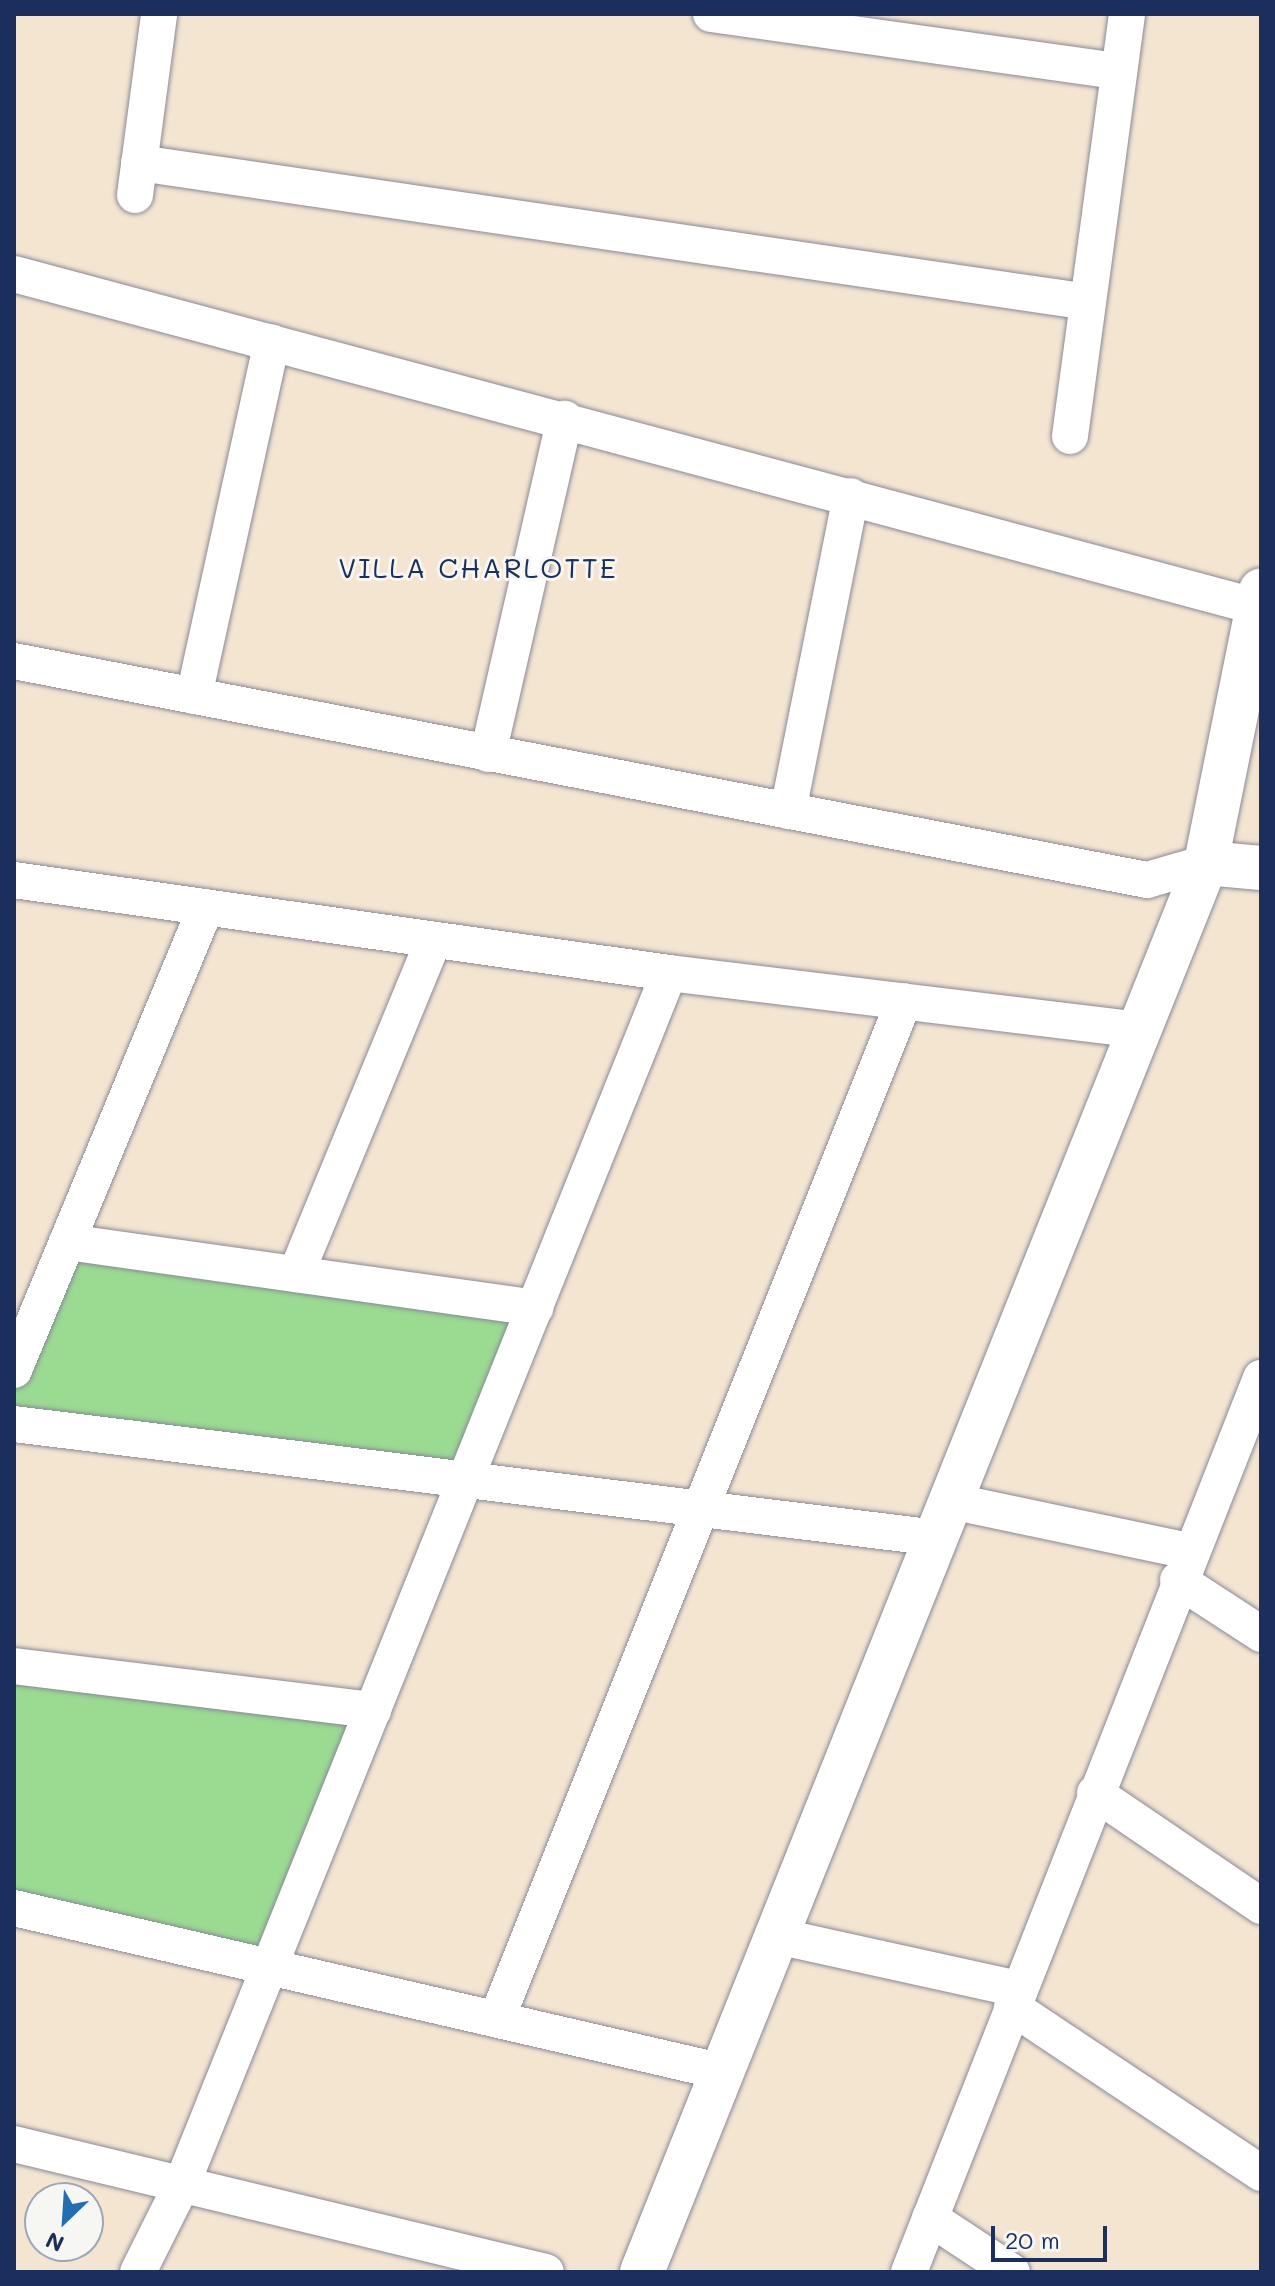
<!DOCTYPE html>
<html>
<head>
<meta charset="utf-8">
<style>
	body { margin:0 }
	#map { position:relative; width:1275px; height:2286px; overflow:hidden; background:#f4e5d1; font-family:Mali,sans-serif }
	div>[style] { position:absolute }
	.green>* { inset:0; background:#9ada91 }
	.roads { filter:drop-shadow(0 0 2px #888a98) drop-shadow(0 0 2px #888a98) }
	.minor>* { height:36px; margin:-18px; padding:0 18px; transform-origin:18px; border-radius:18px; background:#fff }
	.tertiary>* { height:44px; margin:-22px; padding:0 22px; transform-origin:22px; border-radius:22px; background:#fff }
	span { translate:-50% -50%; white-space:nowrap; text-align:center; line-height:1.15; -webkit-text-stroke:6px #f6f6f2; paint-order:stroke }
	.neighbourhood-label { font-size:28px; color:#1b2f5e; letter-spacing:2px }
	.frame { position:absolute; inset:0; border:16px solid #1b2f5e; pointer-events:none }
	.north { position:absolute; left:24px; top:2182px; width:80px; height:80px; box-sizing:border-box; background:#f6f6f2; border:2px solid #9ea6b7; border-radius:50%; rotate:205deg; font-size:22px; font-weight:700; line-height:32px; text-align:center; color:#1b2f5e }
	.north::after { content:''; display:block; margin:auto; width:28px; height:36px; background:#1f6fb2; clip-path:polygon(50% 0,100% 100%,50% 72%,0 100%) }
	.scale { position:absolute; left:991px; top:2226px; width:116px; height:36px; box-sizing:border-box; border:4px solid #1b2f5e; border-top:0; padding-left:10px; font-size:24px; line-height:28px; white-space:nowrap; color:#1b2f5e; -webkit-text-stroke:6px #f6f6f2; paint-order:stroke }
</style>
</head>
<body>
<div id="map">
	<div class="green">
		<div style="clip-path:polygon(67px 1242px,535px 1308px,465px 1480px,14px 1424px,14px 1370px)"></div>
		<div style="clip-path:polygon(14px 1666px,373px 1710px,270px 1964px,14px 1908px)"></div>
	</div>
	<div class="roads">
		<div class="minor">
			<div style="left:711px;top:14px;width:412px;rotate:8deg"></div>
			<div style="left:139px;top:163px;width:959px;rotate:8.33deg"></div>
			<div style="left:135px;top:195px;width:183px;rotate:-82.4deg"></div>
			<div style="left:14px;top:274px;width:1288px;rotate:14.99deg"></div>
			<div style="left:1070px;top:436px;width:426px;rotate:-82.3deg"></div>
			<div style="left:14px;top:661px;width:1154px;rotate:10.94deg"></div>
			<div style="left:1147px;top:880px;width:61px;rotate:-16.1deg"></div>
			<div style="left:194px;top:696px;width:362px;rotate:-77.6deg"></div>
			<div style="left:488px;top:754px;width:344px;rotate:-77.1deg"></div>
			<div style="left:788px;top:811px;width:321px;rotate:-78.7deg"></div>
			<div style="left:14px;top:880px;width:662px;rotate:8.08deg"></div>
			<div style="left:669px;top:973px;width:474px;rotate:6.9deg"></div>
			<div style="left:67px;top:1242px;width:473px;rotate:8deg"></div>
			<div style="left:296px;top:1274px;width:361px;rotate:-67.6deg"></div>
			<div style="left:14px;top:1370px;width:501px;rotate:-67.48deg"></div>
			<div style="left:14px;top:1424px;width:930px;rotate:7.04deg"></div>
			<div style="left:951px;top:1501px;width:246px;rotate:11.9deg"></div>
			<div style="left:1178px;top:1580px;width:99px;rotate:33deg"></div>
			<div style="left:14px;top:1666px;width:362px;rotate:7deg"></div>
			<div style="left:1095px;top:1793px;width:201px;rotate:34.2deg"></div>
			<div style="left:14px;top:1908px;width:728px;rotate:13.02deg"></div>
			<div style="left:777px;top:1936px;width:248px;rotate:12.4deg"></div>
			<div style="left:1012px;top:2007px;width:299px;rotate:33.7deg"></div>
			<div style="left:497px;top:2018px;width:1095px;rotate:-68.19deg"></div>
			<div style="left:14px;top:2144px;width:547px;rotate:13.53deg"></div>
			<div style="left:930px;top:2218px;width:98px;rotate:33.4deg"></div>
			<div style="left:138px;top:2272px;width:98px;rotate:-63.4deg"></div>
			<div style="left:182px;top:2184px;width:1305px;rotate:-68.09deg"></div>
			<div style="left:909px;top:2272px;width:961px;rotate:-68.51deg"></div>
		</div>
		<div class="tertiary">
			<div style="left:1206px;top:863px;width:55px;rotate:5.2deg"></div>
			<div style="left:642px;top:2272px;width:1518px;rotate:-68.18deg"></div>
			<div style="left:1206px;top:863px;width:278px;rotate:-78.6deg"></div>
		</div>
	</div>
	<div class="neighbourhood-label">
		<span style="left:478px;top:567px">VILLA CHARLOTTE</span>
	</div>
	<div class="frame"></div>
	<div class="north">N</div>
	<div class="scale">20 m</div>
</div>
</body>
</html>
